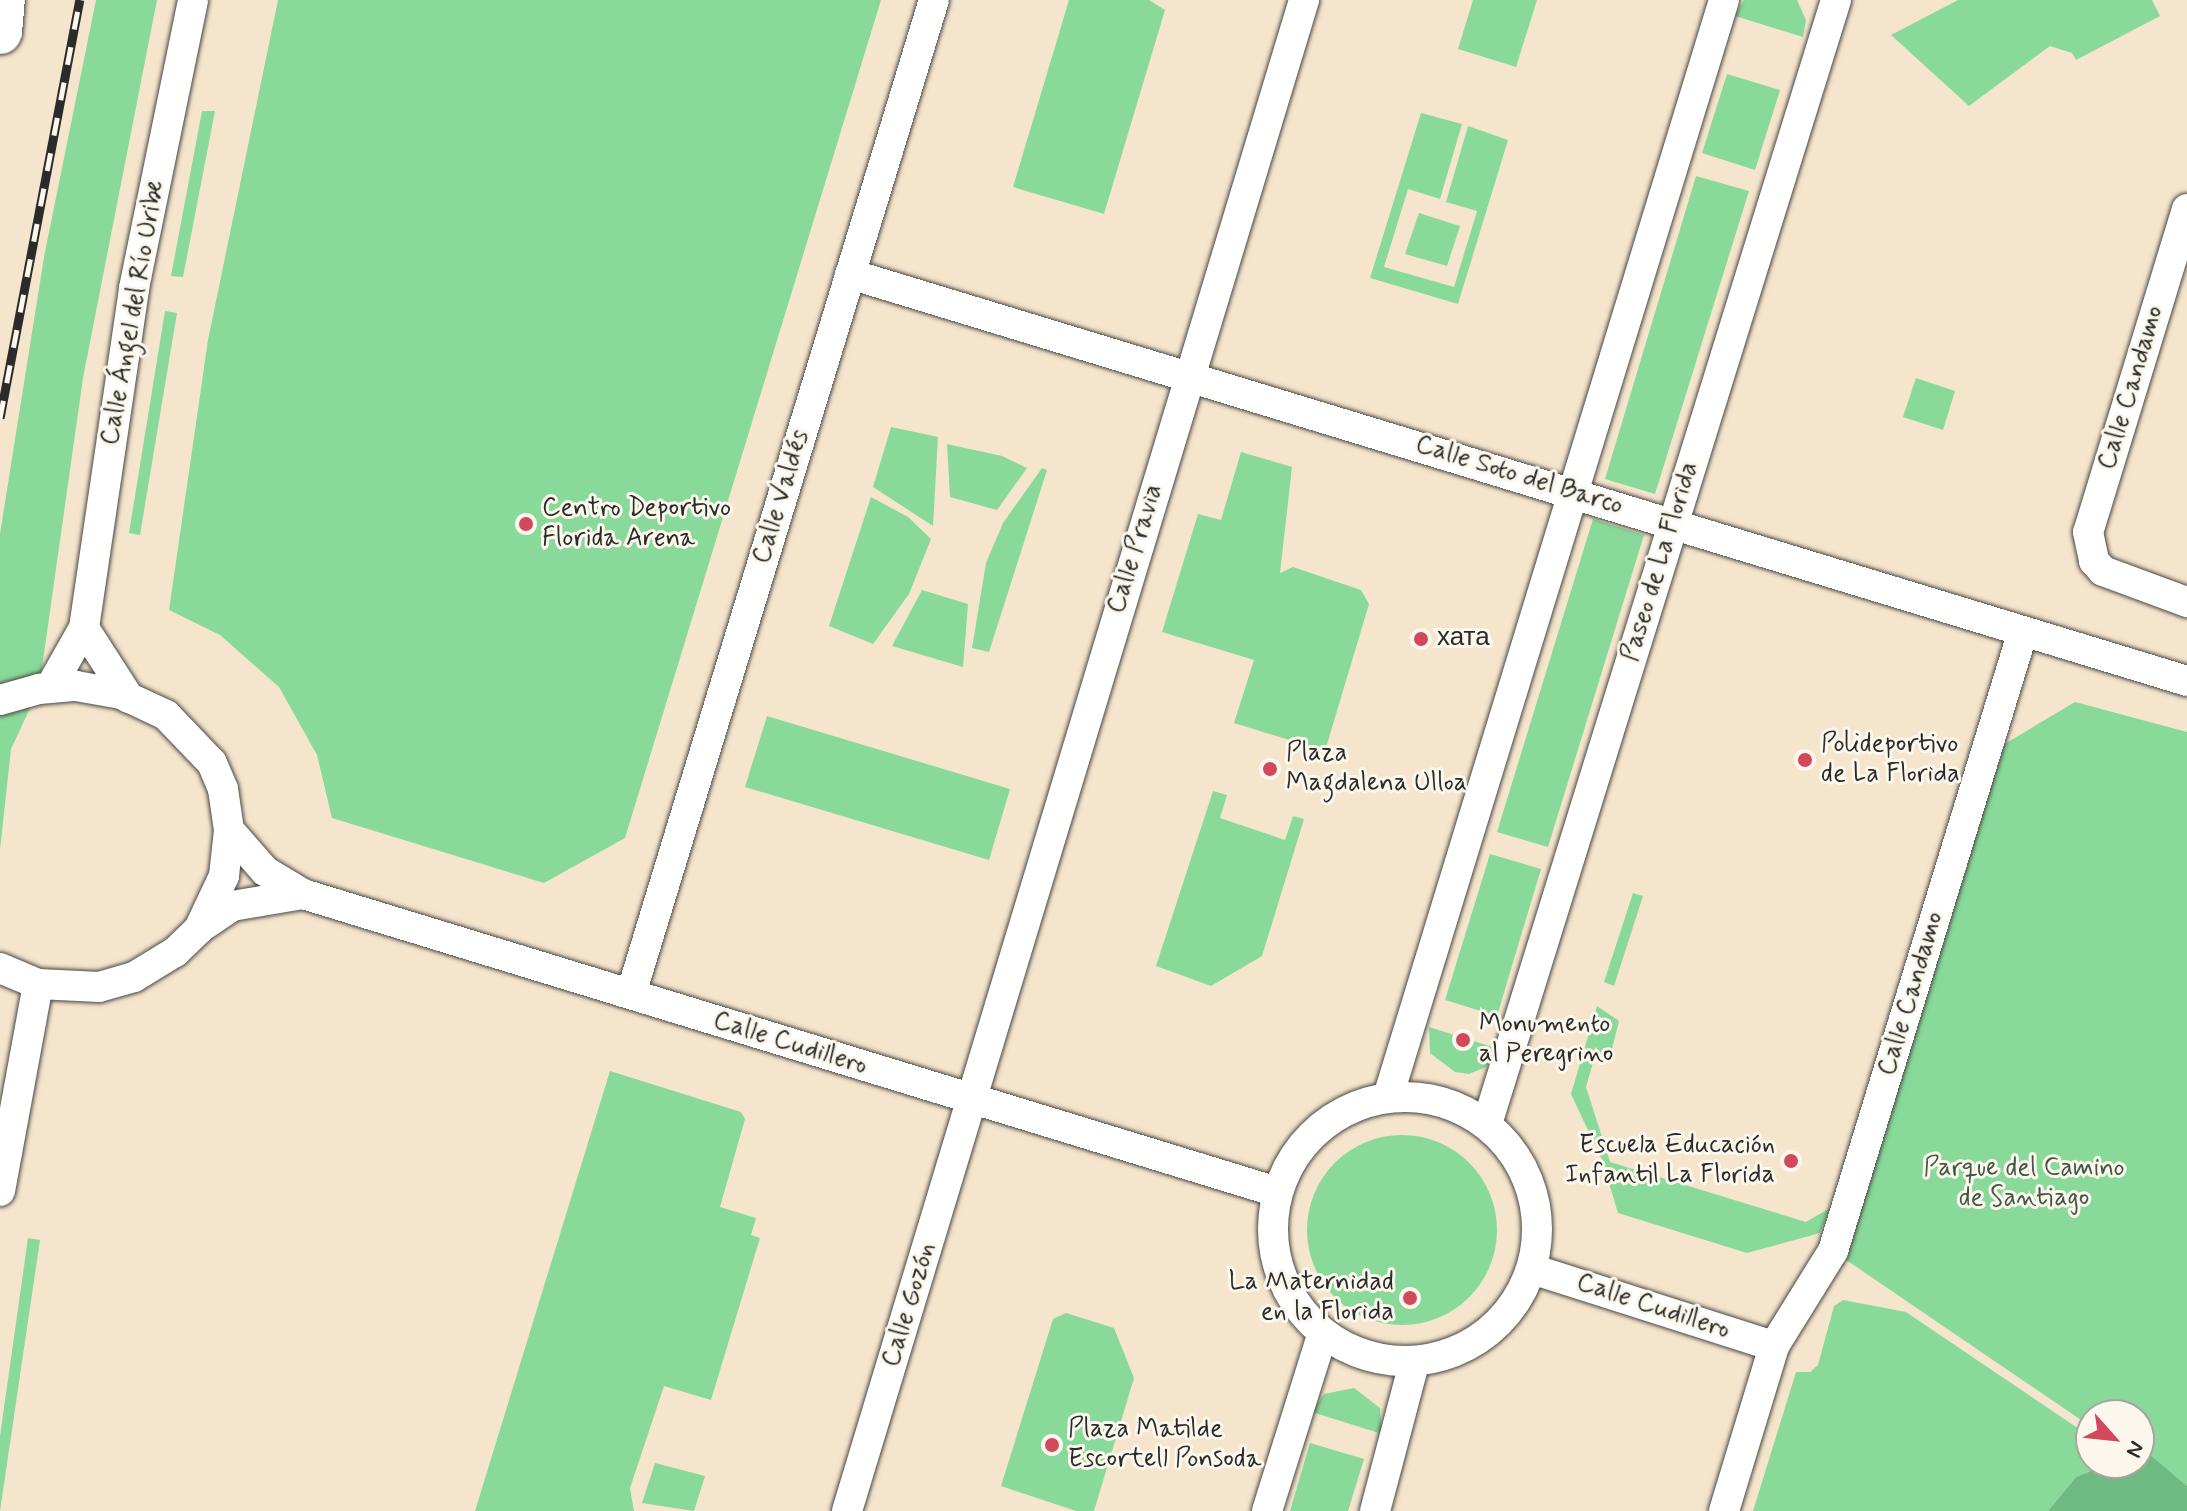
<!DOCTYPE html>
<html>
<head>
<meta charset="utf-8">
<style>
	body { margin:0 }
	#map { position:relative; width:2187px; height:1511px; overflow:hidden; background:#f5e5cd; font-family:Mynerve,sans-serif }
	div>[style] { position:absolute }
	.green>* { inset:0; background:#89da9a }
	.round { border-radius:50% }
	.forest>* { inset:0; background:#6eba82 }
	.roads { filter:drop-shadow(0 0 2px #494743) drop-shadow(0 0 2px #494743) }
	.street>* { height:30px; margin:-15px; padding:0 15px; transform-origin:15px; border-radius:15px; background:#fff }
	.street>.ring { margin:-15px; padding:0; box-sizing:content-box; background:none; border:30px solid #fff; border-radius:50% }
	.secondary>* { height:44px; margin:-22px; padding:0 22px; transform-origin:22px; border-radius:22px; background:#fff }
	.rail>* { height:9px; margin-top:-4.5px; transform-origin:0; background:repeating-linear-gradient(90deg,#fbf7ec 0 18px,#2b2b2b 0 36px); box-sizing:border-box; border-block:2px solid #2b2b2b }
	.dots>* { width:22px; height:22px; translate:-50% -50%; box-sizing:border-box; border:4px solid #fbf7ec; border-radius:50% }
	span { translate:-50% -50%; white-space:nowrap; text-align:center; line-height:1.15; -webkit-text-stroke:6px #fbf7ec; paint-order:stroke }
	.street-label { font-size:26px; color:#2b2b2b }
	.poi-label { font-size:26px; color:#2b2b2b }
	.left { translate:0 -50%; text-align:left }
	.right { translate:-100% -50%; text-align:right }
	.park-label { font-size:26px; color:#425747 }
	.north { position:absolute; left:2075px; top:1399px; width:80px; height:80px; box-sizing:border-box; background:#fbf7ec; border:2px solid #a8a59f; border-radius:50%; rotate:117deg; font-size:22px; font-weight:700; line-height:32px; text-align:center; color:#2b2b2b }
	.north::after { content:''; display:block; margin:auto; width:28px; height:36px; background:#d1495b; clip-path:polygon(50% 0,100% 100%,50% 72%,0 100%) }
</style>
</head>
<body>
<div id="map">
	<div class="green">
		<div style="clip-path:polygon(96px 0,157px 0,83px 378px,39px 689px,11px 749px,0 850px,0 534px,44px 257px)"></div>
		<div style="clip-path:polygon(278px 0,881px 0,625px 838px,544px 883px,332px 818px,317px 755px,279px 687px,220px 635px,169px 610px,208px 340px)"></div>
		<div style="clip-path:polygon(1069px 0,1149px 0,1165px 10px,1104px 214px,1013px 187px)"></div>
		<div style="clip-path:polygon(1473px 0,1537px 0,1516px 67px,1458px 49px)"></div>
		<div style="clip-path:polygon(1744px 0,1797px 0,1806px 20px,1803px 37px,1735px 16px)"></div>
		<div style="clip-path:polygon(1958px 0,2152px 0,2160px 16px,2076px 60px,2072px 53px,2050px 46px,1969px 106px,1891px 35px)"></div>
		<div style="clip-path:polygon(1727px 74px,1780px 90px,1755px 170px,1702px 153px)"></div>
		<div style="clip-path:polygon(202px 111px,215px 111px,183px 277px,171px 276px)"></div>
		<div style="clip-path:polygon(1421px 113px,1462px 124px,1440px 199px,1408px 189px,1384px 267px,1454px 287px,1477px 211px,1446px 202px,1468px 126px,1508px 140px,1458px 304px,1370px 278px)"></div>
		<div style="clip-path:polygon(1696px 176px,1749px 191px,1655px 494px,1605px 479px)"></div>
		<div style="clip-path:polygon(1419px 213px,1460px 226px,1447px 266px,1405px 254px)"></div>
		<div style="clip-path:polygon(165px 311px,177px 313px,140px 535px,129px 533px)"></div>
		<div style="clip-path:polygon(1916px 378px,1955px 391px,1943px 430px,1903px 417px)"></div>
		<div style="clip-path:polygon(891px 427px,938px 437px,933px 526px,873px 487px)"></div>
		<div style="clip-path:polygon(947px 444px,1002px 456px,1027px 468px,997px 510px,950px 497px)"></div>
		<div style="clip-path:polygon(1241px 452px,1292px 467px,1280px 573px,1293px 567px,1361px 590px,1369px 604px,1325px 751px,1234px 723px,1254px 660px,1162px 632px,1198px 514px,1221px 520px)"></div>
		<div style="clip-path:polygon(1042px 468px,1047px 470px,989px 652px,972px 648px,986px 563px,1003px 523px)"></div>
		<div style="clip-path:polygon(871px 497px,908px 517px,931px 539px,909px 594px,873px 644px,829px 626px)"></div>
		<div style="clip-path:polygon(1593px 519px,1644px 535px,1548px 847px,1497px 832px)"></div>
		<div style="clip-path:polygon(922px 590px,968px 604px,963px 667px,892px 646px)"></div>
		<div style="clip-path:polygon(2075px 702px,2187px 732px,2187px 1486px,2139px 1447px,2139px 1415px,2091px 1415px,2091px 1425px,2084px 1422px,1833px 1251px,1986px 755px)"></div>
		<div style="clip-path:polygon(767px 716px,1010px 789px,989px 860px,745px 787px)"></div>
		<div style="clip-path:polygon(1213px 791px,1227px 795px,1220px 818px,1285px 840px,1293px 816px,1304px 819px,1262px 956px,1211px 986px,1156px 966px)"></div>
		<div style="clip-path:polygon(1490px 854px,1541px 869px,1497px 1016px,1445px 1000px)"></div>
		<div style="clip-path:polygon(1633px 893px,1643px 896px,1614px 986px,1604px 982px)"></div>
		<div style="clip-path:polygon(1597px 1006px,1619px 1021px,1610px 1057px,1596px 1052px,1586px 1087px,1610px 1162px,1806px 1222px,1830px 1208px,1820px 1233px,1747px 1253px,1618px 1213px,1602px 1160px,1571px 1094px)"></div>
		<div style="clip-path:polygon(1429px 1027px,1499px 1049px,1486px 1067px,1469px 1074px,1455px 1072px,1430px 1053px)"></div>
		<div style="clip-path:polygon(610px 1071px,741px 1112px,745px 1119px,720px 1207px,756px 1218px,751px 1235px,760px 1238px,711px 1400px,664px 1386px,630px 1488px,634px 1511px,475px 1511px)"></div>
		<div class="round" style="left:1307px;top:1135px;width:190px;height:190px"></div>
		<div style="clip-path:polygon(28px 1238px,40px 1240px,0 1511px,0 1436px)"></div>
		<div style="clip-path:polygon(1843px 1300px,1906px 1312px,2091px 1437px,2091px 1463px,2111px 1463px,2076px 1477px,2048px 1511px,1753px 1511px,1796px 1372px,1810px 1372px,1818px 1365px,1834px 1306px)"></div>
		<div style="clip-path:polygon(1066px 1313px,1114px 1328px,1134px 1378px,1094px 1511px,1076px 1511px,1001px 1486px,1053px 1319px)"></div>
		<div style="clip-path:polygon(1354px 1388px,1380px 1408px,1382px 1434px,1312px 1412px,1324px 1394px)"></div>
		<div style="clip-path:polygon(1310px 1443px,1364px 1459px,1348px 1511px,1290px 1511px)"></div>
		<div style="clip-path:polygon(655px 1463px,705px 1476px,694px 1511px,642px 1503px)"></div>
	</div>
	<div class="forest">
		<div style="clip-path:polygon(2144px 1450px,2187px 1486px,2187px 1511px,2048px 1511px,2076px 1477px,2111px 1463px,2139px 1463px,2139px 1452px)"></div>
	</div>
	<div class="roads">
		<div class="street">
			<div style="left:2187px;top:209px;width:338px;rotate:107deg"></div>
			<div style="left:2088px;top:532px;width:30px;rotate:78deg"></div>
			<div style="left:2094px;top:561px;width:13px;rotate:48deg"></div>
			<div style="left:2103px;top:571px;width:90px;rotate:20.3deg"></div>
			<div style="left:850px;top:274px;width:1398px;rotate:16.93deg"></div>
			<div style="left:84px;top:628px;width:83px;rotate:57.3deg"></div>
			<div style="left:50px;top:688px;width:69px;rotate:-60.5deg"></div>
			<div style="left:84px;top:628px;width:344px;rotate:-81.6deg"></div>
			<div style="left:134px;top:288px;width:294px;rotate:-78.4deg"></div>
			<div style="left:0;top:700px;width:41px;rotate:-15.8deg"></div>
			<div style="left:39px;top:689px;width:37px;rotate:-5deg"></div>
			<div style="left:76px;top:686px;width:46px;rotate:10.1deg"></div>
			<div style="left:121px;top:694px;width:50px;rotate:25deg"></div>
			<div style="left:166px;top:715px;width:66px;rotate:46.2deg"></div>
			<div style="left:212px;top:763px;width:28px;rotate:67deg"></div>
			<div style="left:223px;top:789px;width:41px;rotate:81.7deg"></div>
			<div style="left:229px;top:830px;width:46px;rotate:96.2deg"></div>
			<div style="left:224px;top:876px;width:59px;rotate:115.3deg"></div>
			<div style="left:199px;top:929px;width:33px;rotate:136deg"></div>
			<div style="left:175px;top:952px;width:48px;rotate:148.6deg"></div>
			<div style="left:134px;top:977px;width:36px;rotate:164deg"></div>
			<div style="left:99px;top:987px;width:61px;rotate:-177.2deg"></div>
			<div style="left:38px;top:984px;width:41px;rotate:-157.2deg"></div>
			<div style="left:229px;top:830px;width:55px;rotate:48.7deg"></div>
			<div style="left:265px;top:871px;width:44px;rotate:31.2deg"></div>
			<div style="left:303px;top:894px;width:1019px;rotate:17.01deg"></div>
			<div style="left:204px;top:925px;width:34px;rotate:-34deg"></div>
			<div style="left:232px;top:906px;width:72px;rotate:-9.6deg"></div>
			<div style="left:631px;top:994px;width:1039px;rotate:-73.05deg"></div>
			<div class="ring" style="left:1273px;top:1097px;width:234px;height:234px"></div>
			<div style="left:1388px;top:1097px;width:1147px;rotate:-72.97deg"></div>
			<div style="left:1487px;top:1124px;width:1177px;rotate:-72.75deg"></div>
			<div style="left:0;top:1191px;width:210px;rotate:-79.6deg"></div>
			<div style="left:1532px;top:1269px;width:254px;rotate:17.7deg"></div>
			<div style="left:847px;top:1511px;width:1579px;rotate:-73.17deg"></div>
			<div style="left:1267px;top:1511px;width:184px;rotate:-72.6deg"></div>
			<div style="left:1375px;top:1511px;width:153px;rotate:-75.2deg"></div>
			<div style="left:1724px;top:1511px;width:172px;rotate:-73.1deg"></div>
			<div style="left:1774px;top:1346px;width:112px;rotate:-58.2deg"></div>
			<div style="left:1833px;top:1251px;width:648px;rotate:-72.96deg"></div>
		</div>
		<div class="secondary">
			<div style="left:0;top:32px;width:32px;rotate:-85deg"></div>
		</div>
	</div>
	<div class="rail">
		<div style="left:0;top:418px;width:426px;rotate:-79.2deg"></div>
	</div>
	<div class="dots">
		<div style="left:526px;top:524px;background:#d1495b"></div>
		<div style="left:1421px;top:639px;background:#d1495b"></div>
		<div style="left:1805px;top:760px;background:#d1495b"></div>
		<div style="left:1270px;top:769px;background:#d1495b"></div>
		<div style="left:1463px;top:1040px;background:#d1495b"></div>
		<div style="left:1791px;top:1161px;background:#d1495b"></div>
		<div style="left:1410px;top:1298px;background:#d1495b"></div>
		<div style="left:1052px;top:1445px;background:#d1495b"></div>
	</div>
	<div class="street-label">
		<span style="left:134px;top:313px;rotate:-80deg">Calle Ángel del Río Uribe</span>
		<span style="left:2132px;top:388px;rotate:-73deg">Calle Candamo</span>
		<span style="left:1519px;top:476px;rotate:17deg">Calle Soto del Barco</span>
		<span style="left:782px;top:497px;rotate:-73deg">Calle Valdés</span>
		<span style="left:1136px;top:549px;rotate:-73deg">Calle Pravia</span>
		<span style="left:1661px;top:562px;rotate:-73deg">Paseo de La Florida</span>
		<span style="left:1912px;top:994px;rotate:-73deg">Calle Candamo</span>
		<span style="left:790px;top:1044px;rotate:17deg">Calle Cudillero</span>
		<span style="left:910px;top:1305px;rotate:-73deg">Calle Gozón</span>
		<span style="left:1653px;top:1307px;rotate:18deg">Calle Cudillero</span>
	</div>
	<div class="poi-label">
		<span class="left" style="left:542px;top:524px">Centro Deportivo<br>Florida Arena</span>
		<span class="left" style="left:1437px;top:639px">хата</span>
		<span class="left" style="left:1821px;top:760px">Polideportivo<br>de La Florida</span>
		<span class="left" style="left:1286px;top:769px">Plaza<br>Magdalena Ulloa</span>
		<span class="left" style="left:1479px;top:1040px">Monumento<br>al Peregrino</span>
		<span class="right" style="left:1775px;top:1161px">Escuela Educación<br>Infantil La Florida</span>
		<span class="right" style="left:1394px;top:1298px">La Maternidad<br>en la Florida</span>
		<span class="left" style="left:1068px;top:1445px">Plaza Matilde<br>Escortell Ponsoda</span>
	</div>
	<div class="park-label">
		<span style="left:2024px;top:1184px">Parque del Camino<br>de Santiago</span>
	</div>
	<div class="north">N</div>
</div>
</body>
</html>
